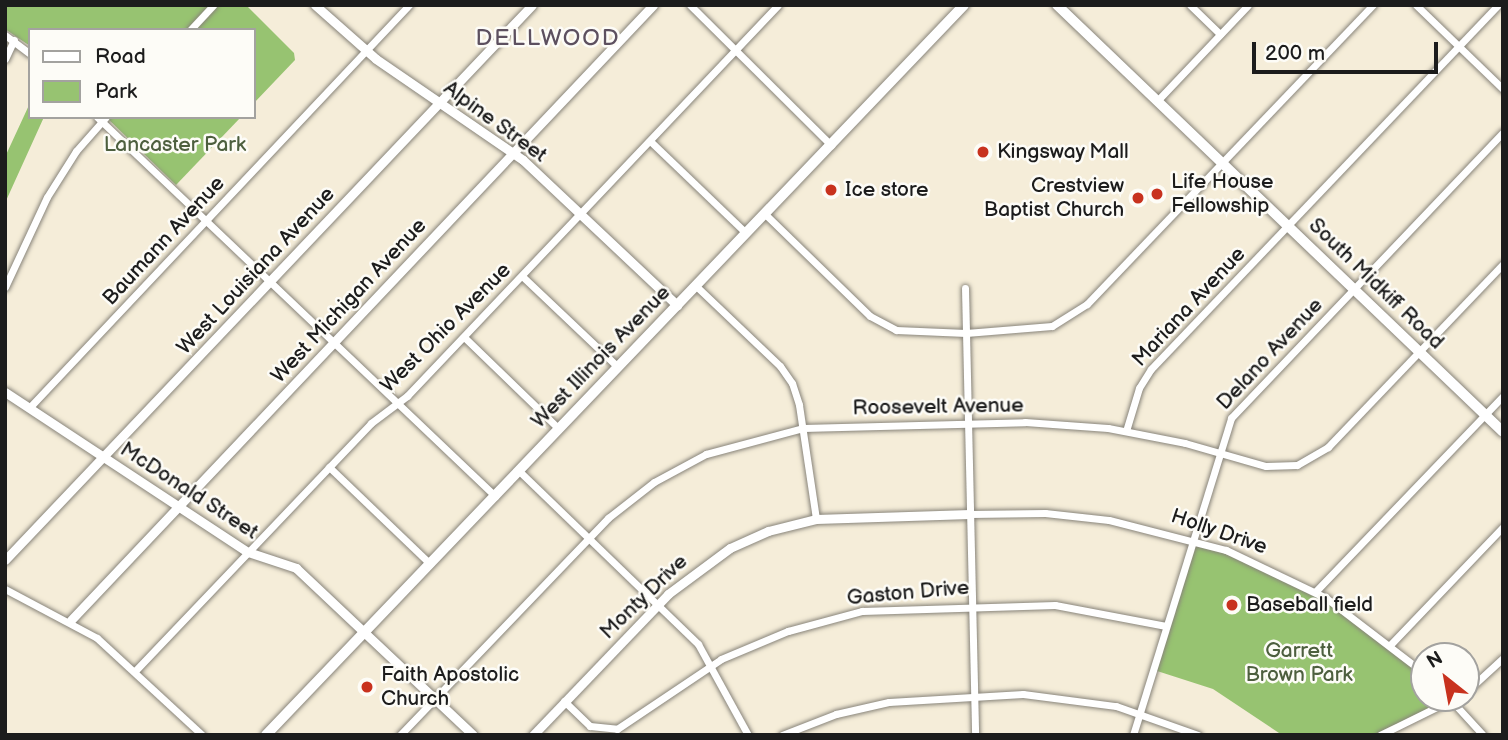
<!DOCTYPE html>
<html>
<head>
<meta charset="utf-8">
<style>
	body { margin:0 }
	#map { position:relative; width:1508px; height:740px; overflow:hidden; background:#f5edd9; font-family:"Balsamiq Sans",sans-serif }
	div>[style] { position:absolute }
	.green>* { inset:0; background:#97c371 }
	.roads { filter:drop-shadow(0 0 2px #88847a) drop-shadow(0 0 2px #88847a) }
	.minor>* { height:7px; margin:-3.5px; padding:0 3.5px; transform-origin:3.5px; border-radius:3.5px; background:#fff }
	.tertiary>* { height:9px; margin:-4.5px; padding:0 4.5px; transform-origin:4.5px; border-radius:4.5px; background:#fff }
	.secondary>* { height:10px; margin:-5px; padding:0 5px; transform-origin:5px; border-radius:5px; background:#fff }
	.dots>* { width:19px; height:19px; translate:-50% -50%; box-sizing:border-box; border:4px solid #fdfcf7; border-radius:50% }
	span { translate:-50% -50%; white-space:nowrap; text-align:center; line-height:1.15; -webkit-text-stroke:5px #fdfcf7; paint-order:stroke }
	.street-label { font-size:21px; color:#1c1c1c }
	.park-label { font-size:21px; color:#4d5f3e }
	.poi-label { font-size:21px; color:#1c1c1c }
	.left { translate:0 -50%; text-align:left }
	.right { translate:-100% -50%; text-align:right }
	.neighbourhood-label { font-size:23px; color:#5d505f; letter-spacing:2px }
	.frame { position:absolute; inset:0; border:7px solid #1c1c1c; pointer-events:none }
	.legend { position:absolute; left:28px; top:28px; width:228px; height:91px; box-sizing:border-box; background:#fdfcf7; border:2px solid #a3a29f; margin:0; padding:9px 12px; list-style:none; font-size:21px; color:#1c1c1c }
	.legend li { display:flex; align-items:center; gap:14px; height:35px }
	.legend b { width:35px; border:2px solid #a3a29f }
	.north { position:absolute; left:1410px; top:642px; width:70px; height:70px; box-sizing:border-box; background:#fdfcf7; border:2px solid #a3a29f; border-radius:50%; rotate:329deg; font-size:19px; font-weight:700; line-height:28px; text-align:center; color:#1c1c1c }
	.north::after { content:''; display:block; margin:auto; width:24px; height:32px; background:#c8321e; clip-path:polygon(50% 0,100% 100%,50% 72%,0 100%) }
	.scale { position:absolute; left:1252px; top:42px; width:186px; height:32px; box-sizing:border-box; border:4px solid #1c1c1c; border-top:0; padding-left:9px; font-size:21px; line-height:24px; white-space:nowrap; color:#1c1c1c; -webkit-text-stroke:5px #fdfcf7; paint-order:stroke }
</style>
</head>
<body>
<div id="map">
	<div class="green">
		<div style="clip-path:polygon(5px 5px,246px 5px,294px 53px,295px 60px,254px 103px,254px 30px,30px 30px,30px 46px,5px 29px)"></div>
		<div style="clip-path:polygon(30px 103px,30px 117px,44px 117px,5px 203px,5px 157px)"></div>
		<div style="clip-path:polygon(106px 117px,241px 117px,176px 185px)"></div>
		<div style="clip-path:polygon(1193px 539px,1310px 589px,1424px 673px,1424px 698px,1449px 698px,1380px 735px,1282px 735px,1213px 689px,1154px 670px)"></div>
	</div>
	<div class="roads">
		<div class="minor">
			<div style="left:690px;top:5px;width:199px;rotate:44.8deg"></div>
			<div style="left:1190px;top:5px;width:42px;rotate:44deg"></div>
			<div style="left:1416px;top:5px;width:121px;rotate:44deg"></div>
			<div style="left:190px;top:30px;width:34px;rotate:-47deg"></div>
			<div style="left:5px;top:35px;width:31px;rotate:37deg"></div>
			<div style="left:5px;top:59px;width:21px;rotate:-65deg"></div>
			<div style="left:1157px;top:101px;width:132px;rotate:-46.5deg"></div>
			<div style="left:97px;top:117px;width:550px;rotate:43.6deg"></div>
			<div style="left:650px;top:141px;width:133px;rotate:43.8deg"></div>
			<div style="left:765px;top:214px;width:146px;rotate:44.2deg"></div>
			<div style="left:870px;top:316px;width:30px;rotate:28deg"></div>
			<div style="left:896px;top:330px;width:70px;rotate:2.5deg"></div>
			<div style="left:966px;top:333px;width:86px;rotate:-4.7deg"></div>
			<div style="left:1052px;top:326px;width:41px;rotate:-32.2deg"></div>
			<div style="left:1087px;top:304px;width:414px;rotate:-46.3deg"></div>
			<div style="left:522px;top:276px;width:132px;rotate:43.5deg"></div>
			<div style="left:696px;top:286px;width:116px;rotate:43.6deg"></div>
			<div style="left:780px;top:366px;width:21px;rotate:55deg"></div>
			<div style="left:792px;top:383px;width:23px;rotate:72deg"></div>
			<div style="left:799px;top:405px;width:115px;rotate:81.5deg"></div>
			<div style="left:5px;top:287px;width:99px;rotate:-65deg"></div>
			<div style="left:47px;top:197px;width:54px;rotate:-57.8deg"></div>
			<div style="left:76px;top:151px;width:45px;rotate:-48.6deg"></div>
			<div style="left:965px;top:288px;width:447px;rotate:88.7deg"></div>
			<div style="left:464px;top:337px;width:132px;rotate:44.1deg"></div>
			<div style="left:29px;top:408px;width:554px;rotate:-46.68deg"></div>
			<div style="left:1126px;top:431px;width:45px;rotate:-73.2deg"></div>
			<div style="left:1139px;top:388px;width:22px;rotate:-58deg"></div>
			<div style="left:1151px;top:369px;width:503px;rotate:-46.37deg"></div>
			<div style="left:329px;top:467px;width:140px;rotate:43.8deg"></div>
			<div style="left:519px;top:471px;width:249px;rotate:44deg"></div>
			<div style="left:698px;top:644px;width:104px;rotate:61.2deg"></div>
			<div style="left:970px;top:514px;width:75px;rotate:-0.8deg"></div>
			<div style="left:1045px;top:513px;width:64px;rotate:6.2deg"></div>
			<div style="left:1109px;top:520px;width:121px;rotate:14.4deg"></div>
			<div style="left:1226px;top:550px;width:111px;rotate:25.6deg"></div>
			<div style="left:1326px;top:598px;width:123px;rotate:37.4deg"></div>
			<div style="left:5px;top:589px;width:104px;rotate:28deg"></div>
			<div style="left:97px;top:638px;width:143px;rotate:42.7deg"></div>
			<div style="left:1315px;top:592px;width:272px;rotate:-46.2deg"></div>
			<div style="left:1391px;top:644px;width:162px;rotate:-46.3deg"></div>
			<div style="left:135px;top:671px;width:342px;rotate:-46.4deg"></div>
			<div style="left:371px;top:423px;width:45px;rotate:-36.9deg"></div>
			<div style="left:407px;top:396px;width:539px;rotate:-46.5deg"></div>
			<div style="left:1466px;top:692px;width:50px;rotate:-42.6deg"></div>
			<div style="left:1450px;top:699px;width:49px;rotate:47.5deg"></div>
			<div style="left:564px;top:701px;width:36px;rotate:44deg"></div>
			<div style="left:590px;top:726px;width:27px;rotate:6deg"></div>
			<div style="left:617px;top:729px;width:125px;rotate:-33.9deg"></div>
			<div style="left:721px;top:659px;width:73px;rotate:-22.7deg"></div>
			<div style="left:788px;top:631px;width:77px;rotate:-15.1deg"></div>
			<div style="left:862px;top:611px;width:193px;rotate:-1.8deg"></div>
			<div style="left:1055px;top:605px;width:113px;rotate:10.7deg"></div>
			<div style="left:400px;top:735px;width:301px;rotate:-46.2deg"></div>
			<div style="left:608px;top:518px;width:58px;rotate:-38deg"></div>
			<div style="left:654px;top:482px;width:59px;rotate:-28.3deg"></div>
			<div style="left:706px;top:454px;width:100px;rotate:-15deg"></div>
			<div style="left:803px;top:428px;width:222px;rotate:-1.5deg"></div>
			<div style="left:1025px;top:422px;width:83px;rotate:4.1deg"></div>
			<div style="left:1108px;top:428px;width:78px;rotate:11deg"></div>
			<div style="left:1185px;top:443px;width:84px;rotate:15.9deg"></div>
			<div style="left:1266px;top:466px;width:31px;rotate:-2deg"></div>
			<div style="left:1297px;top:465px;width:36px;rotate:-30deg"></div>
			<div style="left:1328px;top:447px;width:253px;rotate:-46.3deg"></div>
			<div style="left:782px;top:735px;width:58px;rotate:-21.3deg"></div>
			<div style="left:836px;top:714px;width:54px;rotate:-12.8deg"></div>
			<div style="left:889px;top:702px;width:134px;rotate:-3.4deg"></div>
			<div style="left:1023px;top:694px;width:94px;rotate:7.4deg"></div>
			<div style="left:1116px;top:706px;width:87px;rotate:19.5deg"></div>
			<div style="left:1133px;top:735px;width:332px;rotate:-72.8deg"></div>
			<div style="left:1231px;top:418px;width:395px;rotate:-46.4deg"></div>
			<div style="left:1380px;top:735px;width:84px;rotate:-26.3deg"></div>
		</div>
		<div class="tertiary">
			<div style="left:315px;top:5px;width:81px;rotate:41.5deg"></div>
			<div style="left:376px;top:59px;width:178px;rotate:34.5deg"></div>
			<div style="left:523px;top:160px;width:212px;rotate:43.3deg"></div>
			<div style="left:5px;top:392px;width:291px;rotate:33.4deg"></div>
			<div style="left:248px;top:552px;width:51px;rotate:18.4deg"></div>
			<div style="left:296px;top:568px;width:243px;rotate:43.3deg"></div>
			<div style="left:5px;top:560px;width:765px;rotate:-46.48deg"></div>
			<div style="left:71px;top:620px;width:847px;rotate:-46.58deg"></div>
			<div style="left:533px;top:735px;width:195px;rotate:-46.2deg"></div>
			<div style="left:668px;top:594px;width:77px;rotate:-36.6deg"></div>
			<div style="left:730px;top:548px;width:42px;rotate:-24.1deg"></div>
			<div style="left:768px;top:531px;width:49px;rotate:-14deg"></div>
			<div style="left:816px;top:519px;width:154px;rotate:-1.9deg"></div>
		</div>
		<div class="secondary">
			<div style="left:1057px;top:5px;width:617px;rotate:43.75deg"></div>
			<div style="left:266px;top:735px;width:1010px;rotate:-46.28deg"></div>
		</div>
	</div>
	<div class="dots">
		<div style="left:983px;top:152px;background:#c8321e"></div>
		<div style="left:831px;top:190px;background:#c8321e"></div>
		<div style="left:1157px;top:194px;background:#c8321e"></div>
		<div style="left:1138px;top:198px;background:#c8321e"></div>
		<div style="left:1232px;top:605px;background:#c8321e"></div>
		<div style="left:367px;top:687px;background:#c8321e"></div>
	</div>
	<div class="street-label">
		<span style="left:495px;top:122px;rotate:36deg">Alpine Street</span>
		<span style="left:164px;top:241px;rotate:-47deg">Baumann Avenue</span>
		<span style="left:256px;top:271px;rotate:-47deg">West Louisiana Avenue</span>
		<span style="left:1376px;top:284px;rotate:44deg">South Midkiff Road</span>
		<span style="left:349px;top:301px;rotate:-47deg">West Michigan Avenue</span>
		<span style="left:1189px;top:307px;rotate:-47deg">Mariana Avenue</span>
		<span style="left:446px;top:328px;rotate:-45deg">West Ohio Avenue</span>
		<span style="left:1270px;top:354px;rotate:-47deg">Delano Avenue</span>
		<span style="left:601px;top:357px;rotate:-46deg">West Illinois Avenue</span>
		<span style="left:938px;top:407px;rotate:-1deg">Roosevelt Avenue</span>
		<span style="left:189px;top:491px;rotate:33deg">McDonald Street</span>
		<span style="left:1219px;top:532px;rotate:19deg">Holly Drive</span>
		<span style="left:908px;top:593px;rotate:-5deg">Gaston Drive</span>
		<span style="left:644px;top:597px;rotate:-44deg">Monty Drive</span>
	</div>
	<div class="park-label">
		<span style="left:175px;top:145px">Lancaster Park</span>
		<span style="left:1299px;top:663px">Garrett<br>Brown Park</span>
	</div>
	<div class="poi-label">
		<span class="left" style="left:997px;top:152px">Kingsway Mall</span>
		<span class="left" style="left:1171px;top:194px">Life House<br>Fellowship</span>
		<span class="right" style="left:1124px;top:198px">Crestview<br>Baptist Church</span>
		<span class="left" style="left:845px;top:190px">Ice store</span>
		<span class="left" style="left:1246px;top:605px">Baseball field</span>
		<span class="left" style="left:381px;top:687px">Faith Apostolic<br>Church</span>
	</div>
	<div class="neighbourhood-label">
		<span style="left:548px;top:38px">DELLWOOD</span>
	</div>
	<div class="frame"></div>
	<ul class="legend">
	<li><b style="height:9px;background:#fff"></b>Road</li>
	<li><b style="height:19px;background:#97c371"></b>Park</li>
	</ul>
	<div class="north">N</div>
	<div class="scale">200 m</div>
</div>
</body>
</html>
